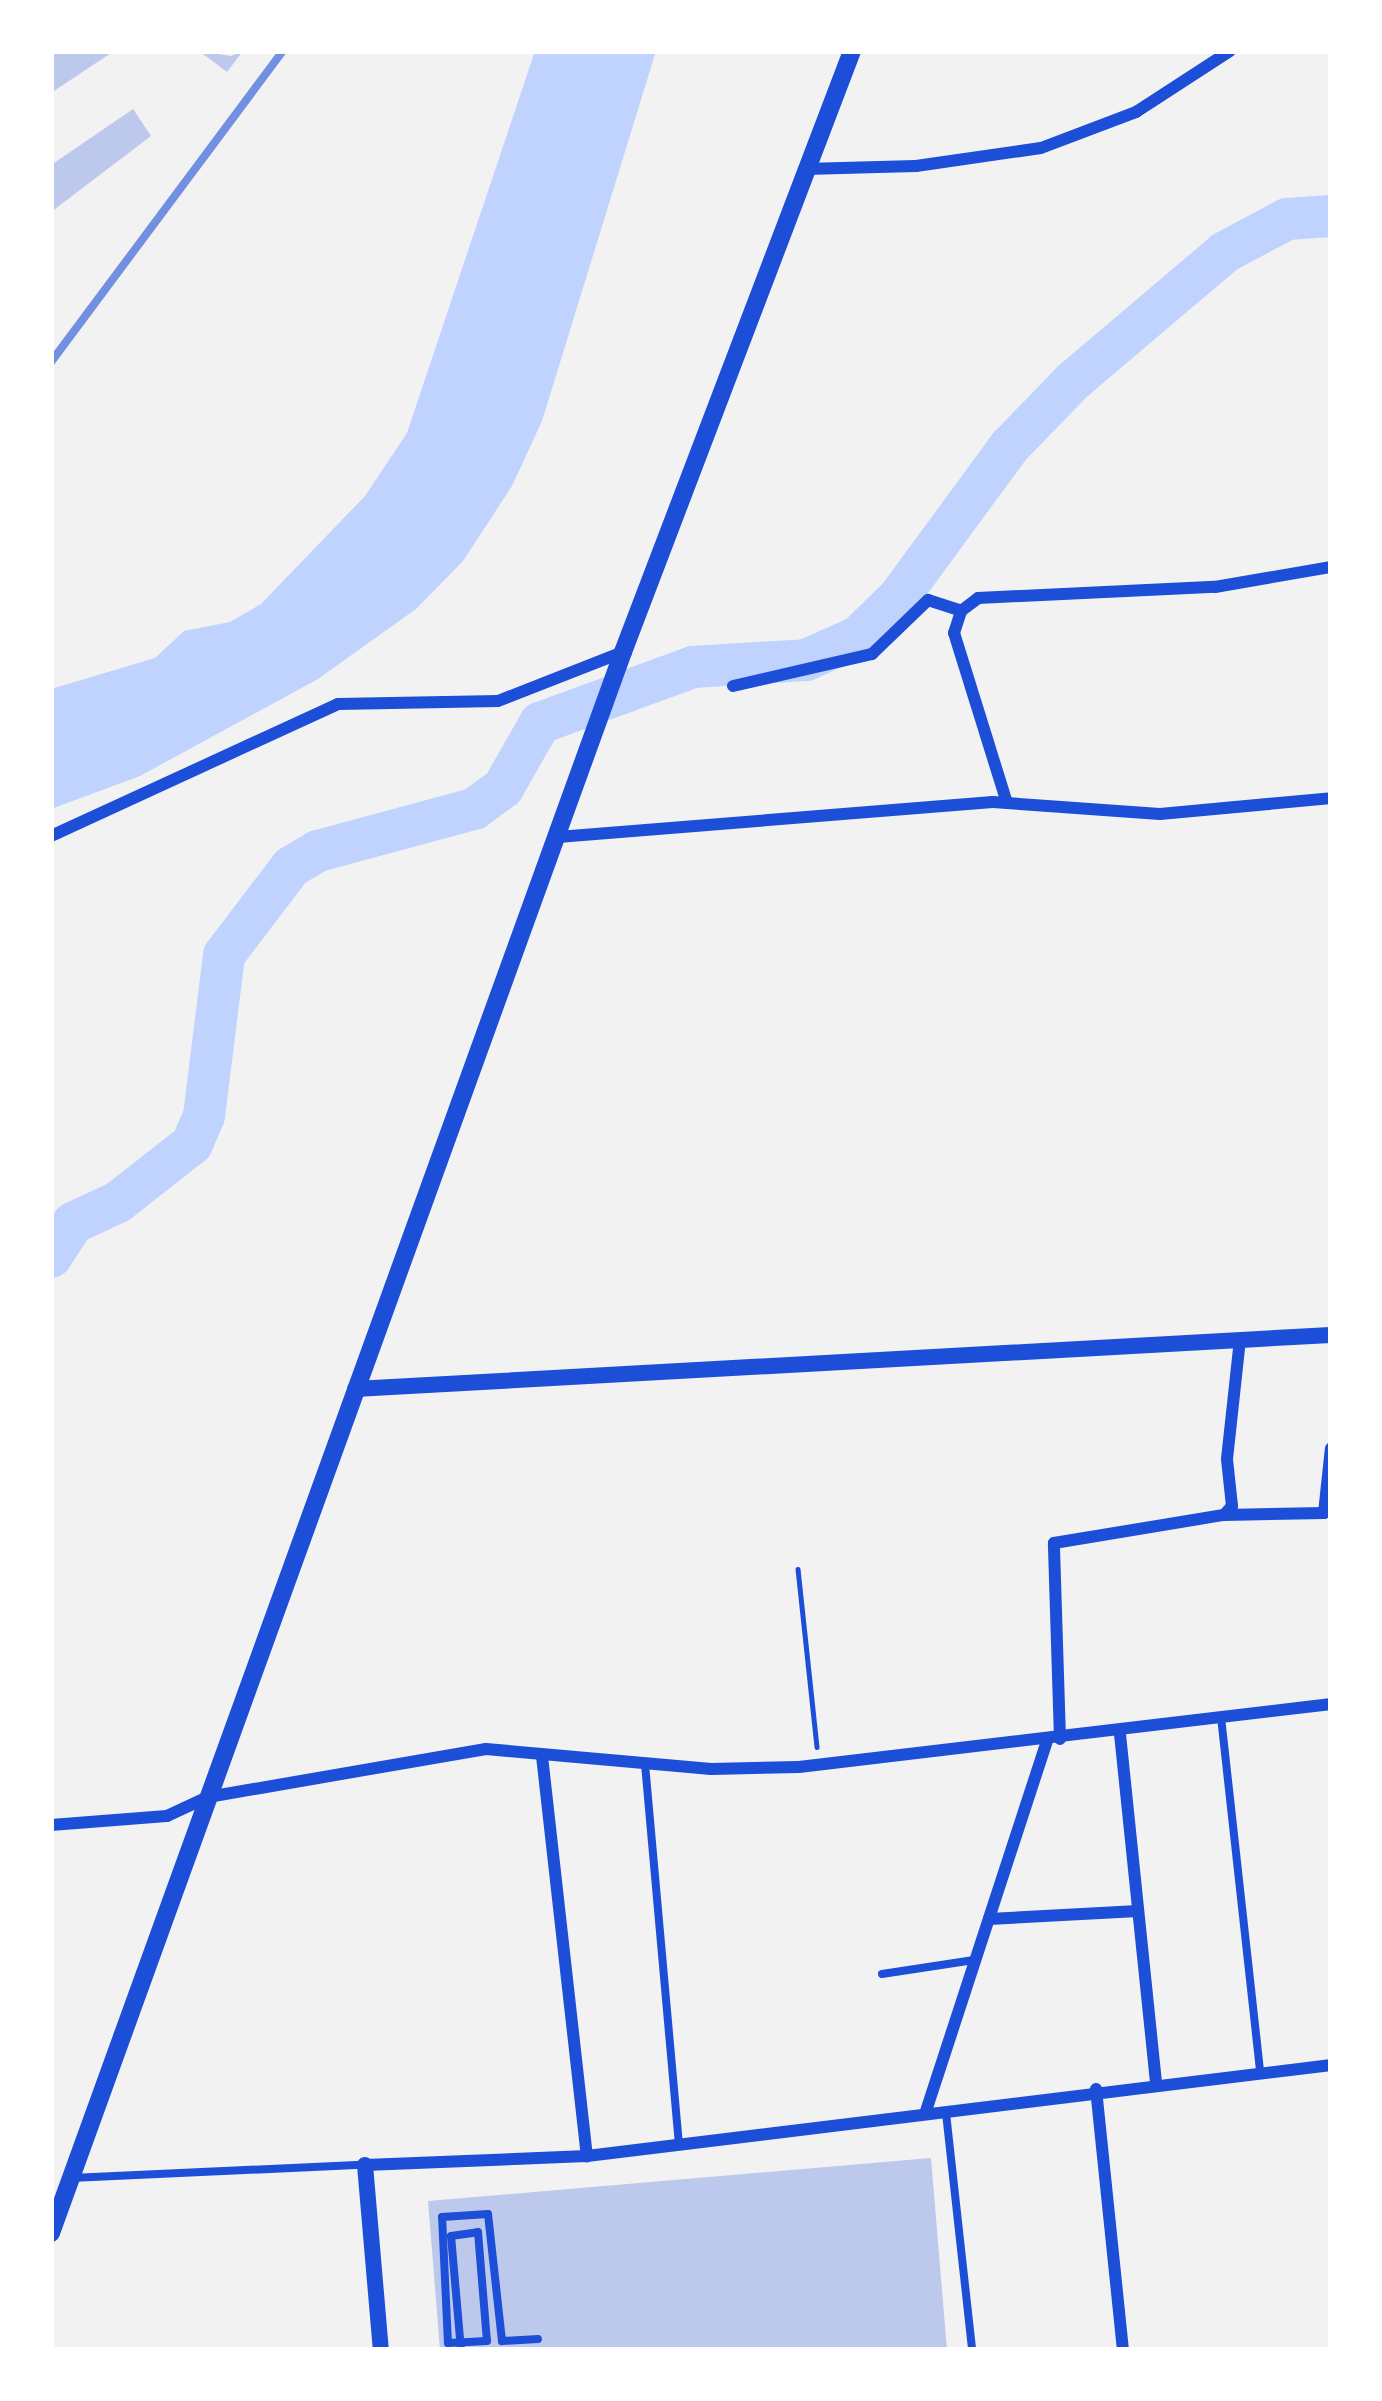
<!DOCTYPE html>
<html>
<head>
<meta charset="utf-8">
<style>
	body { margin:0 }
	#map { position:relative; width:1382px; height:2401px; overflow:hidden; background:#f2f2f2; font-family:Signika,sans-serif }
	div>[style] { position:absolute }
	.water>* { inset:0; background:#bfd3fe }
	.river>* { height:42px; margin:-21px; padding:0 21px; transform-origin:21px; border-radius:21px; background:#bfd3fe }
	.building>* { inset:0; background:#bdc9ec }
	.path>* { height:4.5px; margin:-2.25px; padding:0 2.25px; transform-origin:2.25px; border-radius:2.25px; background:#1d4ed8 }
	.service>* { height:8px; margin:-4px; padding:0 4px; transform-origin:4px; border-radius:4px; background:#1d4ed8 }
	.minor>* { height:12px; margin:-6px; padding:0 6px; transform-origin:6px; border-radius:6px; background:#1d4ed8 }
	.tertiary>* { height:16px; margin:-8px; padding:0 8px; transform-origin:8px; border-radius:8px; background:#1d4ed8 }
	.secondary>* { height:18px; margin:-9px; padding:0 9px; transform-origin:9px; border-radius:9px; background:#1d4ed8 }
	.rail>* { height:8px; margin:-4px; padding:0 4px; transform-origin:4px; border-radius:4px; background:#7290e2 }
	span { translate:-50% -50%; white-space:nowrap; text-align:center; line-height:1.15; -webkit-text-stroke:10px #fff; paint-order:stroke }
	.frame { position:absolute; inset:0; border:54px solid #fff; pointer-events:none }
</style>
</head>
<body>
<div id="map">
	<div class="water">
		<div style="clip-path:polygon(535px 51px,656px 51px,542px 421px,512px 486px,463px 561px,416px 609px,318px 679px,140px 776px,51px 809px,51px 689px,155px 658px,184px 631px,230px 622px,261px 604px,365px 496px,407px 433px)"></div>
	</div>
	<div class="river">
		<div style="left:51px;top:1257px;width:40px;rotate:-57.1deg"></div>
		<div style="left:73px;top:1223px;width:50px;rotate:-25deg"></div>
		<div style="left:118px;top:1202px;width:94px;rotate:-38.1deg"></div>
		<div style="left:192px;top:1144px;width:30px;rotate:-67deg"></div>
		<div style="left:204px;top:1116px;width:162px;rotate:-82.9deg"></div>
		<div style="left:224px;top:955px;width:111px;rotate:-52.7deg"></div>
		<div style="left:291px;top:867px;width:31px;rotate:-31deg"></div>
		<div style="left:318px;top:851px;width:162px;rotate:-15.1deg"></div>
		<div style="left:474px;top:809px;width:36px;rotate:-36deg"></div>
		<div style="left:503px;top:788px;width:75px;rotate:-60.4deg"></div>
		<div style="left:540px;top:723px;width:163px;rotate:-20.1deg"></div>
		<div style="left:693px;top:667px;width:113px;rotate:-3.5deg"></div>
		<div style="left:806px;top:660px;width:57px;rotate:-23.9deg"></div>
		<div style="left:858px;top:637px;width:57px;rotate:-44.3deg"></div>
		<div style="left:899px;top:597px;width:187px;rotate:-53.7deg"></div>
		<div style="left:1010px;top:446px;width:91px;rotate:-45.9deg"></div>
		<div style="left:1073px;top:381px;width:199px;rotate:-40.3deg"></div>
		<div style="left:1225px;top:252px;width:70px;rotate:-28deg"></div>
		<div style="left:1287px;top:219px;width:44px;rotate:-3.9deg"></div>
	</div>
	<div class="building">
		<div style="clip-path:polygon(51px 51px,114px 51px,51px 93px)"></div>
		<div style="clip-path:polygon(199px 51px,231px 56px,243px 51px,227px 72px)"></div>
		<div style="clip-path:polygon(133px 109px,151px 136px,51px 212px,51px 165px)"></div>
		<div style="clip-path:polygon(931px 2158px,947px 2350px,440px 2350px,428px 2201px)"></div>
	</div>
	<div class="path">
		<div style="left:798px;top:1569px;width:179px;rotate:83.9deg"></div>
	</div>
	<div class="service">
		<div style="left:1221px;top:1717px;width:358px;rotate:83.7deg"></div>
		<div style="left:645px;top:1764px;width:382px;rotate:84.9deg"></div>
		<div style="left:882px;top:1974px;width:93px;rotate:-8.7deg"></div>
		<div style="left:946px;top:2113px;width:238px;rotate:83.7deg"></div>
		<div style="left:71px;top:2178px;width:291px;rotate:-2.6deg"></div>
		<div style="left:461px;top:2350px;width:114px;rotate:-95deg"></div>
		<div style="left:451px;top:2236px;width:27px;rotate:-8deg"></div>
		<div style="left:478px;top:2232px;width:109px;rotate:85.3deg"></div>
		<div style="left:487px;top:2341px;width:39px;rotate:177deg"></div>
		<div style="left:448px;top:2343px;width:126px;rotate:-92.7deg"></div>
		<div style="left:442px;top:2217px;width:46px;rotate:-3.7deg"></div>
		<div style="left:488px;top:2214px;width:128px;rotate:83.7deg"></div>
		<div style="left:502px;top:2341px;width:36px;rotate:-3deg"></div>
	</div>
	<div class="minor">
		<div style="left:805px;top:169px;width:111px;rotate:-1.5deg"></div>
		<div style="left:916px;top:166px;width:126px;rotate:-8.2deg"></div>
		<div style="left:1041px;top:148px;width:102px;rotate:-20.8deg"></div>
		<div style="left:1136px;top:112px;width:112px;rotate:-33deg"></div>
		<div style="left:733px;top:686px;width:143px;rotate:-13deg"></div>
		<div style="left:872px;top:654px;width:78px;rotate:-44deg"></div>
		<div style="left:928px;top:600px;width:35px;rotate:18deg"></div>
		<div style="left:1007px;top:803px;width:178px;rotate:-107.3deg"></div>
		<div style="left:954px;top:633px;width:23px;rotate:-72deg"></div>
		<div style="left:961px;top:611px;width:21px;rotate:-37deg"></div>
		<div style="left:978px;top:598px;width:237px;rotate:-2.7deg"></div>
		<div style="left:1215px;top:587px;width:118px;rotate:-9.8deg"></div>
		<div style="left:51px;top:836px;width:316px;rotate:-24.7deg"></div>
		<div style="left:338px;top:704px;width:160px;rotate:-1.1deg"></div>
		<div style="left:498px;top:701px;width:134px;rotate:-21.4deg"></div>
		<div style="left:558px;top:837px;width:436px;rotate:-4.6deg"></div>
		<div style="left:993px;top:802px;width:167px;rotate:4.1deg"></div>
		<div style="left:1160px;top:814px;width:172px;rotate:-5.3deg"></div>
		<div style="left:1224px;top:1515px;width:100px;rotate:-1.1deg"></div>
		<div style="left:1324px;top:1513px;width:65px;rotate:-83.9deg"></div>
		<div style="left:1120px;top:1734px;width:353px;rotate:84.1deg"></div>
		<div style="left:1060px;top:1739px;width:196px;rotate:-91.8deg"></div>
		<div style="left:1054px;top:1543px;width:172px;rotate:-9.4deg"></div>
		<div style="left:1224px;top:1515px;width:12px;rotate:-48deg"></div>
		<div style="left:1232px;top:1506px;width:47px;rotate:-96.1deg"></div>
		<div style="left:1227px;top:1459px;width:120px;rotate:-83.8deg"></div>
		<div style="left:542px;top:1756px;width:403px;rotate:83.6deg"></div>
		<div style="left:51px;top:1825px;width:116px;rotate:-4.4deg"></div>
		<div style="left:167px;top:1816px;width:45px;rotate:-24.9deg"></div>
		<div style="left:208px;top:1797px;width:282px;rotate:-9.8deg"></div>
		<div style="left:486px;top:1749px;width:226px;rotate:5.1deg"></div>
		<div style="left:711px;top:1769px;width:88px;rotate:-1.3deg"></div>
		<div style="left:799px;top:1767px;width:536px;rotate:-6.75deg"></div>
		<div style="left:989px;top:1919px;width:149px;rotate:-3.1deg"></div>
		<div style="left:1096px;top:2089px;width:262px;rotate:84.1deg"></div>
		<div style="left:926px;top:2111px;width:390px;rotate:-71.9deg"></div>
		<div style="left:365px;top:2165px;width:222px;rotate:-2.3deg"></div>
		<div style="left:587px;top:2156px;width:750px;rotate:-6.97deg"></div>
	</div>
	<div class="tertiary">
		<div style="left:355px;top:1389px;width:977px;rotate:-3.17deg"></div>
		<div style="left:365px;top:2165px;width:186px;rotate:85.1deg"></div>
	</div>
	<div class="secondary">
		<div style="left:51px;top:2233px;width:1681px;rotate:-70.11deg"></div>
		<div style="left:623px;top:652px;width:643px;rotate:-69.14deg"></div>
	</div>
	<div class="rail">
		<div style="left:51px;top:362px;width:388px;rotate:-53.3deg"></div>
	</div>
	<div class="frame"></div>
</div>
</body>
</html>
